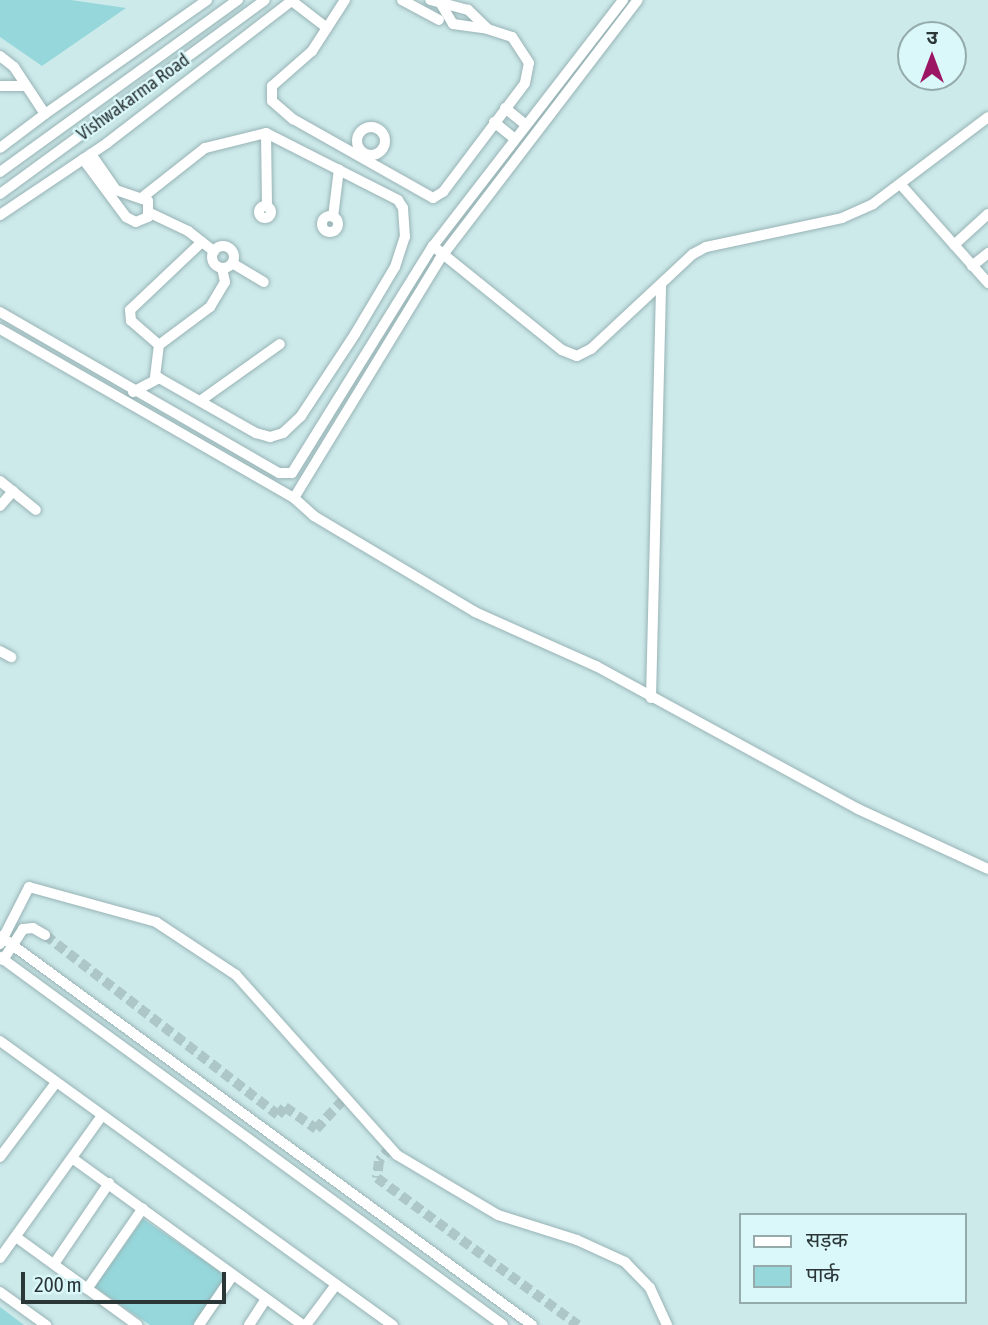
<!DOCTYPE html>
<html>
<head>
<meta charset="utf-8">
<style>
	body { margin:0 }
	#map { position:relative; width:988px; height:1325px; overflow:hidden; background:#cdeaeb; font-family:"Asap Condensed","Noto Sans Devanagari",sans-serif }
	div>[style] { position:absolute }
	.green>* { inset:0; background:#96d7db }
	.minor-tunnel>* { height:10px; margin-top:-5px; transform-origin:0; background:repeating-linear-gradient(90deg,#adc6c7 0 10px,transparent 0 15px) }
	.roads { filter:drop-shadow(0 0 2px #98b3b5) drop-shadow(0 0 2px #98b3b5) }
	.minor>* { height:10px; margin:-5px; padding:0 5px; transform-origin:5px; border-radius:5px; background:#fff }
	.minor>.ring { margin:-5px; padding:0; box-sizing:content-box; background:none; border:10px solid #fff; border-radius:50% }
	span { translate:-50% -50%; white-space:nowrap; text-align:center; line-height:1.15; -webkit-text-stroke:5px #daf7f9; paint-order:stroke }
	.street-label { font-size:19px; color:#2b3637 }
	.legend { position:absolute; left:739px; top:1213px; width:228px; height:91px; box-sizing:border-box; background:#daf7f9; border:2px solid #94aaab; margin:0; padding:9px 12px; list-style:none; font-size:21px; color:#2b3637 }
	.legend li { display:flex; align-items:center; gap:14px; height:35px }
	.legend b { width:35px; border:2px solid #94aaab }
	.north { position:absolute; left:897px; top:21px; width:70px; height:70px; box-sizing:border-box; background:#daf7f9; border:2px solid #94aaab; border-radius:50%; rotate:0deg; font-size:19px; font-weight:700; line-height:28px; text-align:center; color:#2b3637 }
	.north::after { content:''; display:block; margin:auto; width:24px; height:32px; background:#9c1565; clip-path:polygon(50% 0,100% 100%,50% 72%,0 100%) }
	.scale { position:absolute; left:21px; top:1272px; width:205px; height:32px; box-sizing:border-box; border:4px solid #2b3637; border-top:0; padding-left:9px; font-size:21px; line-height:24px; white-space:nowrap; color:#2b3637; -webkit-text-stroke:5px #daf7f9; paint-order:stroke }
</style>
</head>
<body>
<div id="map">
	<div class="green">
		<div style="clip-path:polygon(0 0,71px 0,126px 8px,42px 66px,0 37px)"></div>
		<div style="clip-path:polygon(143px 1219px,227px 1276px,193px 1325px,150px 1325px,95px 1287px)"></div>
		<div style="clip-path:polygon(0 1307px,24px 1325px,0 1325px)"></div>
	</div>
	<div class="minor-tunnel">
		<div style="left:45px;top:935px;width:294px;rotate:37.7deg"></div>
		<div style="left:278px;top:1115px;width:11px;rotate:-49deg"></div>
		<div style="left:285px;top:1107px;width:38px;rotate:35deg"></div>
		<div style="left:316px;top:1129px;width:45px;rotate:-46.8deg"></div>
		<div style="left:391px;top:1147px;width:18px;rotate:131deg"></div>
		<div style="left:379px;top:1161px;width:17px;rotate:97deg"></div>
		<div style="left:377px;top:1178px;width:249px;rotate:36.2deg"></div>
	</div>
	<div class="roads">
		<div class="minor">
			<div style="left:345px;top:0;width:61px;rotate:122.9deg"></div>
			<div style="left:312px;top:51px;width:53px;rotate:138.8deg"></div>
			<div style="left:272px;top:86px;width:15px;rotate:90deg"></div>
			<div style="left:272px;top:101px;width:28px;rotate:41deg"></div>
			<div style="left:293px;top:119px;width:161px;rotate:29.4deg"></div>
			<div style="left:433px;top:198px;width:12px;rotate:-31deg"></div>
			<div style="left:443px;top:192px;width:136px;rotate:-53deg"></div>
			<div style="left:525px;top:83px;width:20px;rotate:-79deg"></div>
			<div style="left:529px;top:63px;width:31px;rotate:-123deg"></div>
			<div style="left:512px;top:37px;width:25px;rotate:-162deg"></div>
			<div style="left:488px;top:29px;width:28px;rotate:-136deg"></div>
			<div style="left:468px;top:10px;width:39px;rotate:-165deg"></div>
			<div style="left:402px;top:0;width:42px;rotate:28.4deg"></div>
			<div style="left:292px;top:1px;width:44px;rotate:37.6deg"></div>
			<div style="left:441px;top:4px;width:23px;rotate:59deg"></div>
			<div style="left:453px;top:24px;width:35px;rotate:8deg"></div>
			<div style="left:0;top:56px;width:18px;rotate:38deg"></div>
			<div style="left:14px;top:67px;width:56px;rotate:56.6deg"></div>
			<div style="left:45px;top:114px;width:56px;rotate:142.9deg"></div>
			<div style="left:0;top:86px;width:25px"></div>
			<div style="left:505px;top:108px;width:26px;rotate:39deg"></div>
			<div style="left:45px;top:114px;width:198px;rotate:-35.1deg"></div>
			<div style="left:494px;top:122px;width:26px;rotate:39deg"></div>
			<div class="ring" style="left:357px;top:127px;width:18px;height:18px"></div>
			<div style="left:266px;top:133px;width:74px;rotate:89.2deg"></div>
			<div style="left:83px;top:159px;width:72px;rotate:53.4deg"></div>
			<div style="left:126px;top:217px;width:11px;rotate:27deg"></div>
			<div style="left:136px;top:222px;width:13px;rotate:-23deg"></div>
			<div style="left:148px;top:217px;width:16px;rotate:-90deg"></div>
			<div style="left:148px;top:201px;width:34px;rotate:-161deg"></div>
			<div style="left:116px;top:190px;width:44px;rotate:-124.8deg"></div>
			<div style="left:0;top:172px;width:294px;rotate:-35.9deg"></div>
			<div style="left:902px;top:186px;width:130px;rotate:48.4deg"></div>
			<div style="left:0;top:194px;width:328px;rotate:-36.2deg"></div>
			<div class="ring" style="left:259px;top:206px;width:2px;height:2px"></div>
			<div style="left:150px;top:213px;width:42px;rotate:25.3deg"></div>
			<div style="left:188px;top:231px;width:33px;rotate:38deg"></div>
			<div style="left:0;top:215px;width:129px;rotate:-33.9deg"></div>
			<div style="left:107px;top:143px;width:235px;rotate:-37.6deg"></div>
			<div class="ring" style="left:322px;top:216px;width:6px;height:6px"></div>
			<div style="left:333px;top:217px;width:48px;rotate:-82.9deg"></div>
			<div style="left:954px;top:245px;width:46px;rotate:-42.4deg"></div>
			<div style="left:433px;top:246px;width:166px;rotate:38.9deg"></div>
			<div style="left:562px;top:350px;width:16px;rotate:22deg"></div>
			<div style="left:577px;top:356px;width:16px;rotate:-27deg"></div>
			<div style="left:591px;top:349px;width:139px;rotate:-43deg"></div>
			<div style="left:693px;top:254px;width:15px;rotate:-28deg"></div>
			<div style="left:706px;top:247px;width:139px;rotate:-12deg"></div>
			<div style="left:842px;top:218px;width:34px;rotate:-24deg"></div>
			<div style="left:873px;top:204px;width:144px;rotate:-37.1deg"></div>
			<div class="ring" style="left:212px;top:246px;width:12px;height:12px"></div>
			<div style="left:232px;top:263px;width:37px;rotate:31deg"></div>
			<div style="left:972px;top:266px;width:21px;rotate:-39deg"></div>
			<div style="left:0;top:312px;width:322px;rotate:30deg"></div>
			<div style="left:279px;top:473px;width:13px"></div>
			<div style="left:292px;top:473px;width:267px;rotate:-58.2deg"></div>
			<div style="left:433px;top:246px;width:311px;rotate:-52.3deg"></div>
			<div style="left:0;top:329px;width:339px;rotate:29.9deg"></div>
			<div style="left:294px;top:498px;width:27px;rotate:42deg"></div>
			<div style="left:314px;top:516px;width:187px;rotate:30.8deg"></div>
			<div style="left:475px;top:612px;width:133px;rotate:24.1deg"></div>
			<div style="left:596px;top:666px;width:298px;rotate:28.6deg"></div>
			<div style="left:858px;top:809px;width:143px;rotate:24.8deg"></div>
			<div style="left:159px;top:345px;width:37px;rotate:-139deg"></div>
			<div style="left:131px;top:321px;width:11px;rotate:-95deg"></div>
			<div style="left:130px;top:310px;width:99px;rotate:-43.4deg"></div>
			<div style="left:155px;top:377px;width:32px;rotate:-83deg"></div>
			<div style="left:159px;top:345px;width:64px;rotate:-36.7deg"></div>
			<div style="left:210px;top:307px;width:29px;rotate:-59deg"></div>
			<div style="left:225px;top:282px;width:14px;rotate:-102deg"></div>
			<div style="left:133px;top:392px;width:30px;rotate:-28deg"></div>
			<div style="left:159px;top:378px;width:112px;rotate:29.6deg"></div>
			<div style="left:256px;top:433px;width:15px;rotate:16deg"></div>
			<div style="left:270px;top:437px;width:14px;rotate:-17deg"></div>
			<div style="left:283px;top:433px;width:25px;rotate:-43deg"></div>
			<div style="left:301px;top:416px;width:98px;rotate:-56.6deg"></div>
			<div style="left:355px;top:334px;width:78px;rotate:-59.2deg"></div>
			<div style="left:395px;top:267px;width:32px;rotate:-72deg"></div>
			<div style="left:405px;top:237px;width:29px;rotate:-94deg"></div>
			<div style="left:403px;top:208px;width:9px;rotate:-122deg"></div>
			<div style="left:398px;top:200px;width:148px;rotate:-153.1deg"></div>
			<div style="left:266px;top:133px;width:63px;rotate:166.2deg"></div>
			<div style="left:205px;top:148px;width:78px;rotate:141.8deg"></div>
			<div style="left:200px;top:401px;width:98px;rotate:-35.5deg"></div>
			<div style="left:0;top:481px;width:46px;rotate:38.9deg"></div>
			<div style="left:294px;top:498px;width:279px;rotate:-58.6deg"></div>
			<div style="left:439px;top:260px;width:327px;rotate:-52.6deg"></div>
			<div style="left:0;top:506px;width:20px;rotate:-49deg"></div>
			<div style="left:0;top:651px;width:13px;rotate:29deg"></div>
			<div style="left:651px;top:698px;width:413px;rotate:-88.6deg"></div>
			<div style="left:0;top:936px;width:659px;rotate:36.17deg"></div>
			<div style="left:0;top:944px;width:64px;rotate:-63deg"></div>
			<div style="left:29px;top:887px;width:132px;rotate:15.4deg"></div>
			<div style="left:156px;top:922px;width:96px;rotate:33.5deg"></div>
			<div style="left:236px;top:975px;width:241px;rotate:48.2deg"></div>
			<div style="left:397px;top:1155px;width:117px;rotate:30.7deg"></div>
			<div style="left:498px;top:1215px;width:83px;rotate:17.6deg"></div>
			<div style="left:577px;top:1240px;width:53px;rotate:24.6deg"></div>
			<div style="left:625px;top:1262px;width:36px;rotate:46deg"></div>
			<div style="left:650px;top:1288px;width:41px;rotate:65.3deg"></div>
			<div style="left:0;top:957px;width:623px;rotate:36.19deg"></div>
			<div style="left:3px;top:960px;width:37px;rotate:-57deg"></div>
			<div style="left:23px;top:929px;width:10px;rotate:-6deg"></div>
			<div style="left:33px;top:928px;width:14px;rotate:30deg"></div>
			<div style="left:0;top:1041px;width:485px;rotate:35.9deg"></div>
			<div style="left:0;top:1157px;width:91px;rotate:-53deg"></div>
			<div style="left:72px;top:1158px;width:285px;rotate:35.9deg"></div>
			<div style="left:16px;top:1237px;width:150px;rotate:36deg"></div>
			<div style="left:0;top:1258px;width:173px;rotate:-54.4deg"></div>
			<div style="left:54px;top:1264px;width:98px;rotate:-55.8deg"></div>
			<div style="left:87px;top:1289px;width:98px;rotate:-55.3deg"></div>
			<div style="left:0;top:1292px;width:57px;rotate:35.7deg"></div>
			<div style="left:199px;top:1325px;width:60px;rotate:-55.8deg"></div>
			<div style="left:249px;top:1325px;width:31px;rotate:-57deg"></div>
			<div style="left:306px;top:1325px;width:49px;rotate:-53.4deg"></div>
		</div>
	</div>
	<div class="street-label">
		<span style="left:133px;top:97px;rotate:-36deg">Vishwakarma Road</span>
	</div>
	<ul class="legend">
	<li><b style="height:9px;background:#fff"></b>सड़क</li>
	<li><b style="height:19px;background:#96d7db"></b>पार्क</li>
	</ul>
	<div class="north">उ</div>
	<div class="scale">200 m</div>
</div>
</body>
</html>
